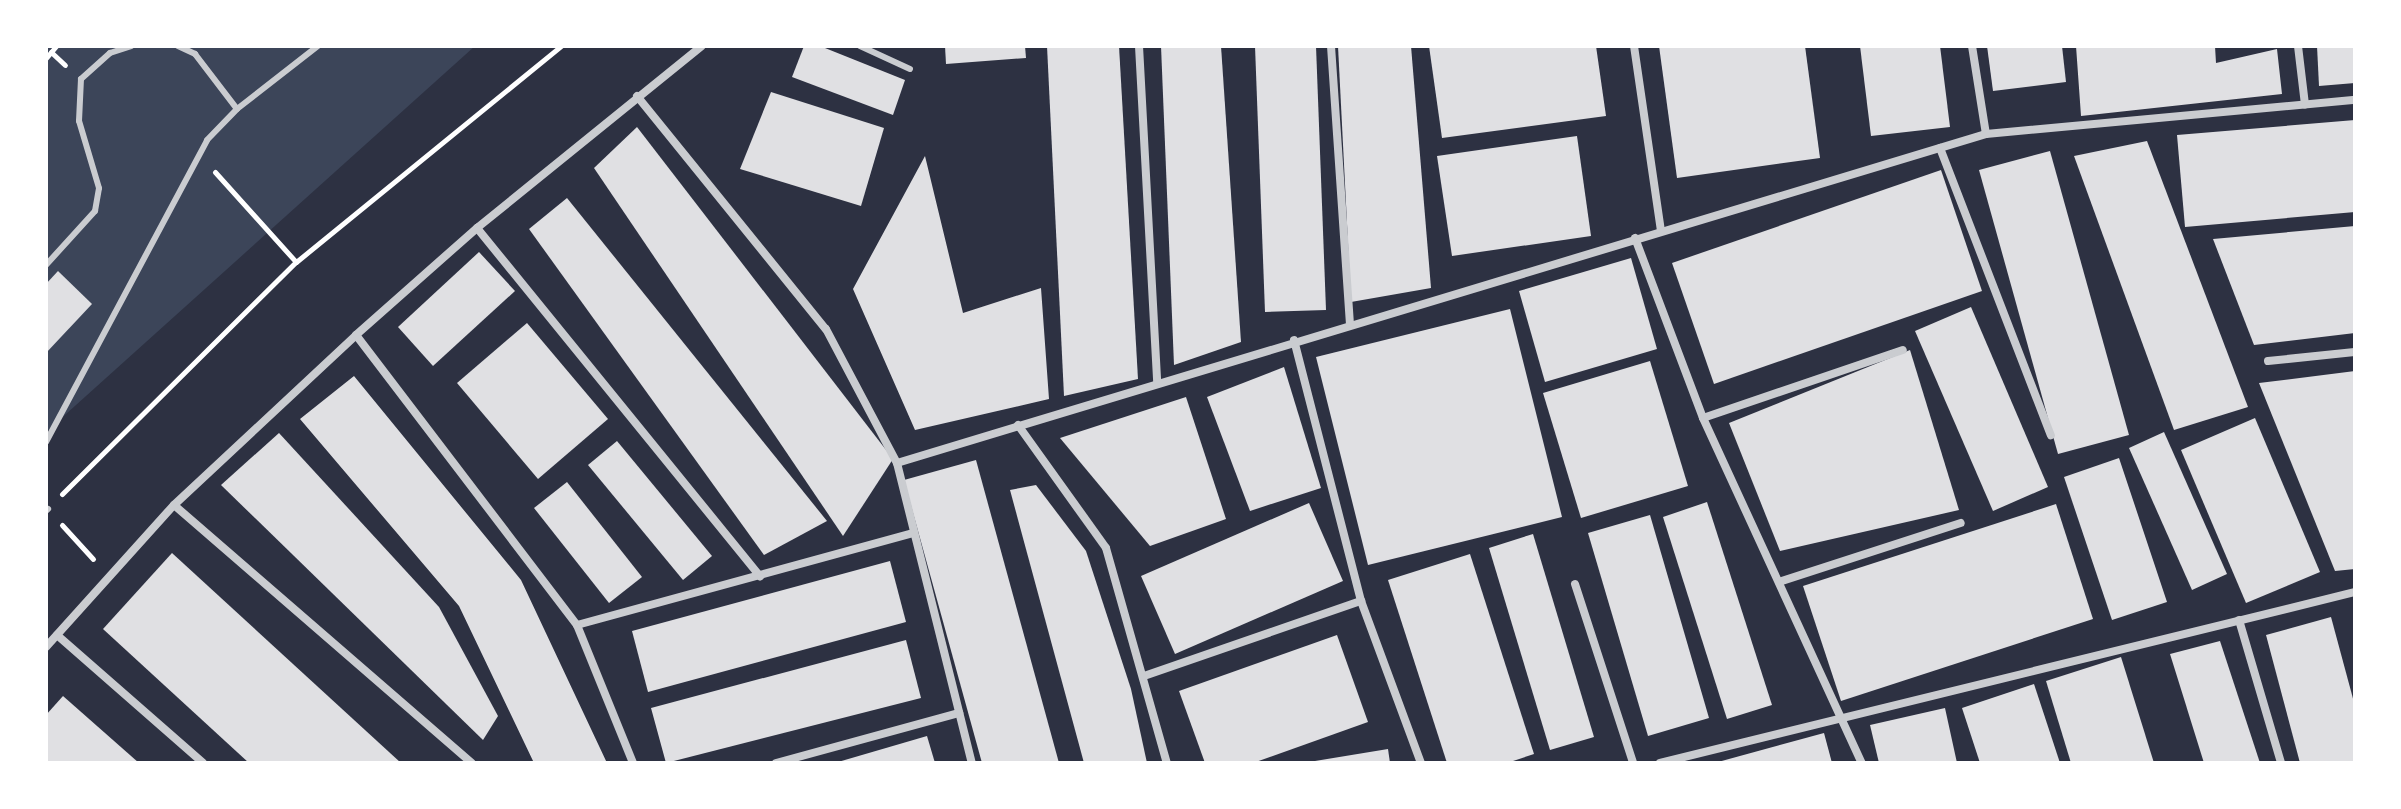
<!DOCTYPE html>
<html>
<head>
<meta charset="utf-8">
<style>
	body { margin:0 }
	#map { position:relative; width:2401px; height:809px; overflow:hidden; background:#2d3142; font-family:Helvetica,sans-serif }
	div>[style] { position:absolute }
	.green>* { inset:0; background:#3c4559 }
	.building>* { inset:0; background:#e0e0e3 }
	.path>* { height:5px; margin:-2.5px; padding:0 2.5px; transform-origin:2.5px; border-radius:2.5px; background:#fff }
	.service>* { height:6px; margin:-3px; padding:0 3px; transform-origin:3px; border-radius:3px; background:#caccd0 }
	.minor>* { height:8px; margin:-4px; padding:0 4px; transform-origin:4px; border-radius:4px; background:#caccd0 }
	span { translate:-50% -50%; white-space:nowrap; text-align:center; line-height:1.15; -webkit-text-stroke:6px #fff; paint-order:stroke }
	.frame { position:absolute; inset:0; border:48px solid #fff; pointer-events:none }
</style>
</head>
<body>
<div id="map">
	<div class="green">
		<div style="clip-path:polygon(46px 46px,475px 46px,46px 432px)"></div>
	</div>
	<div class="building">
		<div style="clip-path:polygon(804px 46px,820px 46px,905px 80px,893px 115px,792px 77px)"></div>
		<div style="clip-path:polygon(945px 46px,1025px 46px,1026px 58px,946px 64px)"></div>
		<div style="clip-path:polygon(1047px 46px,1119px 46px,1138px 379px,1064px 396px)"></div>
		<div style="clip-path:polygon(1161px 46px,1221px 46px,1241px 342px,1174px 365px)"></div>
		<div style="clip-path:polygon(1255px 46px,1316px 46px,1326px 310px,1265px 312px)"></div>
		<div style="clip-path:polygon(1338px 46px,1411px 46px,1431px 288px,1351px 302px)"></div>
		<div style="clip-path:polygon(1429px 46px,1596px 46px,1606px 116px,1442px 138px)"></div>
		<div style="clip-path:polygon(1659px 46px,1805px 46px,1820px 158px,1677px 178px)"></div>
		<div style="clip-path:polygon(1860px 46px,1940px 46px,1950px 127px,1871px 136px)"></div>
		<div style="clip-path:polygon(1987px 46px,2062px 46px,2066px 82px,1993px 91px)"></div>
		<div style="clip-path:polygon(2076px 46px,2215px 46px,2216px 63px,2277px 49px,2282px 94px,2081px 116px)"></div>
		<div style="clip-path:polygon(2317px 46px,2355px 46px,2355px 83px,2319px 86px)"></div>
		<div style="clip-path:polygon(771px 92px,884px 128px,861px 206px,740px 169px)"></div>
		<div style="clip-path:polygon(2355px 120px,2355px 212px,2185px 227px,2177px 135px)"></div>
		<div style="clip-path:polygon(637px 127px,893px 459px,843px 536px,594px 168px)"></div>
		<div style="clip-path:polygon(1577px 136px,1591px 236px,1452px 256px,1437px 156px)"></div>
		<div style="clip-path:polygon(2147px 141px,2248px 407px,2174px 430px,2074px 156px)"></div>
		<div style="clip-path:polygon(2050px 151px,2129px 435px,2058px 454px,1979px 170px)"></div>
		<div style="clip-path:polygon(925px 156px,963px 313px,1041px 288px,1049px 399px,915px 430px,853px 289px)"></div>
		<div style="clip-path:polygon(1941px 170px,1982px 291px,1714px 384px,1672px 263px)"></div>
		<div style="clip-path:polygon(567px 198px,827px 521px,764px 555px,529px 229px)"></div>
		<div style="clip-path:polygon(2355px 226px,2355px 333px,2254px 345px,2213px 239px)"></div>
		<div style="clip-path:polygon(479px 252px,515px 291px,433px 366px,398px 327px)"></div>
		<div style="clip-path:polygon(1631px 258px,1657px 349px,1545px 382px,1519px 291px)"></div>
		<div style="clip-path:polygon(58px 271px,92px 304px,46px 353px,46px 284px)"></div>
		<div style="clip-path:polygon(1971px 307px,2048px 487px,1993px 511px,1915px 331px)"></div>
		<div style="clip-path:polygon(1510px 309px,1562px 517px,1368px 565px,1316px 357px)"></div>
		<div style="clip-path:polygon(527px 323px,608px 419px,538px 479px,457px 383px)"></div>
		<div style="clip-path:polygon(1910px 350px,1959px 510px,1780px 551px,1729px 423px)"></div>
		<div style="clip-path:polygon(1650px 361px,1688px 486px,1581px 518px,1543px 393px)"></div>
		<div style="clip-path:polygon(1284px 367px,1321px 488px,1250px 511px,1207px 397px)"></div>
		<div style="clip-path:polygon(2355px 371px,2355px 569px,2335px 571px,2259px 383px)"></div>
		<div style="clip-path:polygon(354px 376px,521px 580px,607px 763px,534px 763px,459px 606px,300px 419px)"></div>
		<div style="clip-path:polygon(1186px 397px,1226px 519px,1150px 546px,1060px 438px)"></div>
		<div style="clip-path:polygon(2255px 418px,2320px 572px,2246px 603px,2181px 450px)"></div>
		<div style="clip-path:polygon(2164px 432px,2227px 574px,2192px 590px,2129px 448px)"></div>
		<div style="clip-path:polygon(279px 433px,439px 607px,498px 716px,483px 740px,221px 485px)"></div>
		<div style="clip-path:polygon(617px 441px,712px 556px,683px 580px,588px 465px)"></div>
		<div style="clip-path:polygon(2119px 458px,2167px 602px,2112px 620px,2064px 477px)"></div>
		<div style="clip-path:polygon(976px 460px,1059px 763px,982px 763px,904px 480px)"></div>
		<div style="clip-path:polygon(567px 482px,642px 577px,609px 603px,534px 508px)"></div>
		<div style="clip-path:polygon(1036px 485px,1086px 551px,1131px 689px,1147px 763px,1084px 763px,1010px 490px)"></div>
		<div style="clip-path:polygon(1707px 502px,1772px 705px,1727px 719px,1663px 517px)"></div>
		<div style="clip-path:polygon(1309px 503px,1343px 581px,1175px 654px,1141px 576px)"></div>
		<div style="clip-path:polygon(2056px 504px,2093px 619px,1841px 701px,1803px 586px)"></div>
		<div style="clip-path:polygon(1650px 515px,1709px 718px,1648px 736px,1588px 533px)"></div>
		<div style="clip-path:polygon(1533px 534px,1594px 737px,1550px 750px,1489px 548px)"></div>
		<div style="clip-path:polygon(172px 553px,401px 763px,249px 763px,103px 629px)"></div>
		<div style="clip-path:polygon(1470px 554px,1534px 754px,1507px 763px,1447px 763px,1388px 580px)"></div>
		<div style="clip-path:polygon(890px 561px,906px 622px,648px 692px,632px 631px)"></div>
		<div style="clip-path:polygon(2331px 617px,2355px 706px,2355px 763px,2300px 763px,2266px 635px)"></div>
		<div style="clip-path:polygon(1337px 635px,1368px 722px,1253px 763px,1205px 763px,1179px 691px)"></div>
		<div style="clip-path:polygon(906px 640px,921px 698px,666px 763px,651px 708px)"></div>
		<div style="clip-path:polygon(2220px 641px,2260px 763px,2204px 763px,2170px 654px)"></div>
		<div style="clip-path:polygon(2121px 657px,2154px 763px,2071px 763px,2046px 681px)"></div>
		<div style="clip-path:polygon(2034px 684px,2060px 763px,1980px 763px,1962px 708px)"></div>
		<div style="clip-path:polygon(63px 696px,139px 763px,46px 763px,46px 715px)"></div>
		<div style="clip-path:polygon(1945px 708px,1957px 763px,1879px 763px,1870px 725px)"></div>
		<div style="clip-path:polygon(1824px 733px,1832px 763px,1718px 763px,1718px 762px)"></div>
		<div style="clip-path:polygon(927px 736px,935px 763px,838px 763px,838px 762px)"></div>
		<div style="clip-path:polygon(1388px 749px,1390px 763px,1315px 763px,1315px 761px)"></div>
	</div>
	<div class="path">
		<div style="left:51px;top:52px;width:19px;rotate:43deg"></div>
		<div style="left:46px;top:58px;width:16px;rotate:-50deg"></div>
		<div style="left:215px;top:172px;width:121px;rotate:48deg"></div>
		<div style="left:62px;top:494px;width:330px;rotate:-44.8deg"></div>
		<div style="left:296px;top:262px;width:342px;rotate:-39.2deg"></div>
		<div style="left:62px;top:525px;width:46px;rotate:47.6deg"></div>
	</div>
	<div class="service">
		<div style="left:178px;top:46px;width:19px;rotate:25deg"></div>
		<div style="left:195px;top:54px;width:69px;rotate:52.6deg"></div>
		<div style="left:860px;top:46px;width:55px;rotate:24.7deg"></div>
		<div style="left:46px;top:265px;width:73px;rotate:-47.8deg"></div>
		<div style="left:95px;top:211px;width:23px;rotate:-80deg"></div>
		<div style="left:99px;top:188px;width:70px;rotate:-106.6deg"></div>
		<div style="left:79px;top:121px;width:42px;rotate:-87.3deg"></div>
		<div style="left:81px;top:79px;width:39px;rotate:-42deg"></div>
		<div style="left:110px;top:53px;width:22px;rotate:-18deg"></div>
		<div style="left:46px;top:442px;width:342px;rotate:-61.9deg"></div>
		<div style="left:207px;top:140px;width:43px;rotate:-45.9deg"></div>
		<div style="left:237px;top:109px;width:103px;rotate:-37.9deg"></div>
		<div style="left:46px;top:511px;width:3px;rotate:-45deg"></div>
	</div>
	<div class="minor">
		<div style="left:1139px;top:46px;width:336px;rotate:86.9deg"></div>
		<div style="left:1331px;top:46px;width:280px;rotate:86.1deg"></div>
		<div style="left:1634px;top:46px;width:187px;rotate:81.7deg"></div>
		<div style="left:1972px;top:46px;width:89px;rotate:81deg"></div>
		<div style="left:2298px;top:46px;width:59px;rotate:83.2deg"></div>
		<div style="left:637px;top:96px;width:300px;rotate:51deg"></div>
		<div style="left:826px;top:329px;width:152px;rotate:62.1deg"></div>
		<div style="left:897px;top:463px;width:309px;rotate:76deg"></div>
		<div style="left:1940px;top:148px;width:308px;rotate:68.9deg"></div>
		<div style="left:477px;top:228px;width:449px;rotate:50.9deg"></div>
		<div style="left:1635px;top:238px;width:192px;rotate:69.3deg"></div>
		<div style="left:1703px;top:418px;width:380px;rotate:65.3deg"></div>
		<div style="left:356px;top:335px;width:365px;rotate:52.7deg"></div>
		<div style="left:577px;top:625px;width:149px;rotate:67.9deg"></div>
		<div style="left:1294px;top:340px;width:269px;rotate:75.6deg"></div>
		<div style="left:1361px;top:601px;width:173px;rotate:69.7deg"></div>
		<div style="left:2268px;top:361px;width:87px;rotate:-5.9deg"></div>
		<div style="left:1703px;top:418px;width:211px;rotate:-18.8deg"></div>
		<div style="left:1018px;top:425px;width:151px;rotate:54.4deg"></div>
		<div style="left:1106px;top:548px;width:223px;rotate:74.2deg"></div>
		<div style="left:897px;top:463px;width:1138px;rotate:-16.81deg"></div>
		<div style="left:1986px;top:134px;width:371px;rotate:-5.3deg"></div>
		<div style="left:174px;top:505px;width:394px;rotate:40.9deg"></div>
		<div style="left:1779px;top:582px;width:191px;rotate:-18deg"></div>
		<div style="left:1575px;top:584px;width:188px;rotate:72deg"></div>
		<div style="left:2239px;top:620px;width:149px;rotate:73.6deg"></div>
		<div style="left:577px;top:625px;width:349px;rotate:-15.3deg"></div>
		<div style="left:57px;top:635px;width:194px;rotate:41.2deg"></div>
		<div style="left:46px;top:647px;width:191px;rotate:-48deg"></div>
		<div style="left:174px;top:505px;width:249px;rotate:-43deg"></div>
		<div style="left:356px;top:335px;width:162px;rotate:-41.5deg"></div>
		<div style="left:477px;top:228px;width:289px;rotate:-39deg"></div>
		<div style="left:1144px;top:676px;width:230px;rotate:-19.1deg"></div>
		<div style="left:776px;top:763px;width:190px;rotate:-15.3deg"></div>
		<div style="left:1660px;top:763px;width:716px;rotate:-13.82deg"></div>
	</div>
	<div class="frame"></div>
</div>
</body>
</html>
